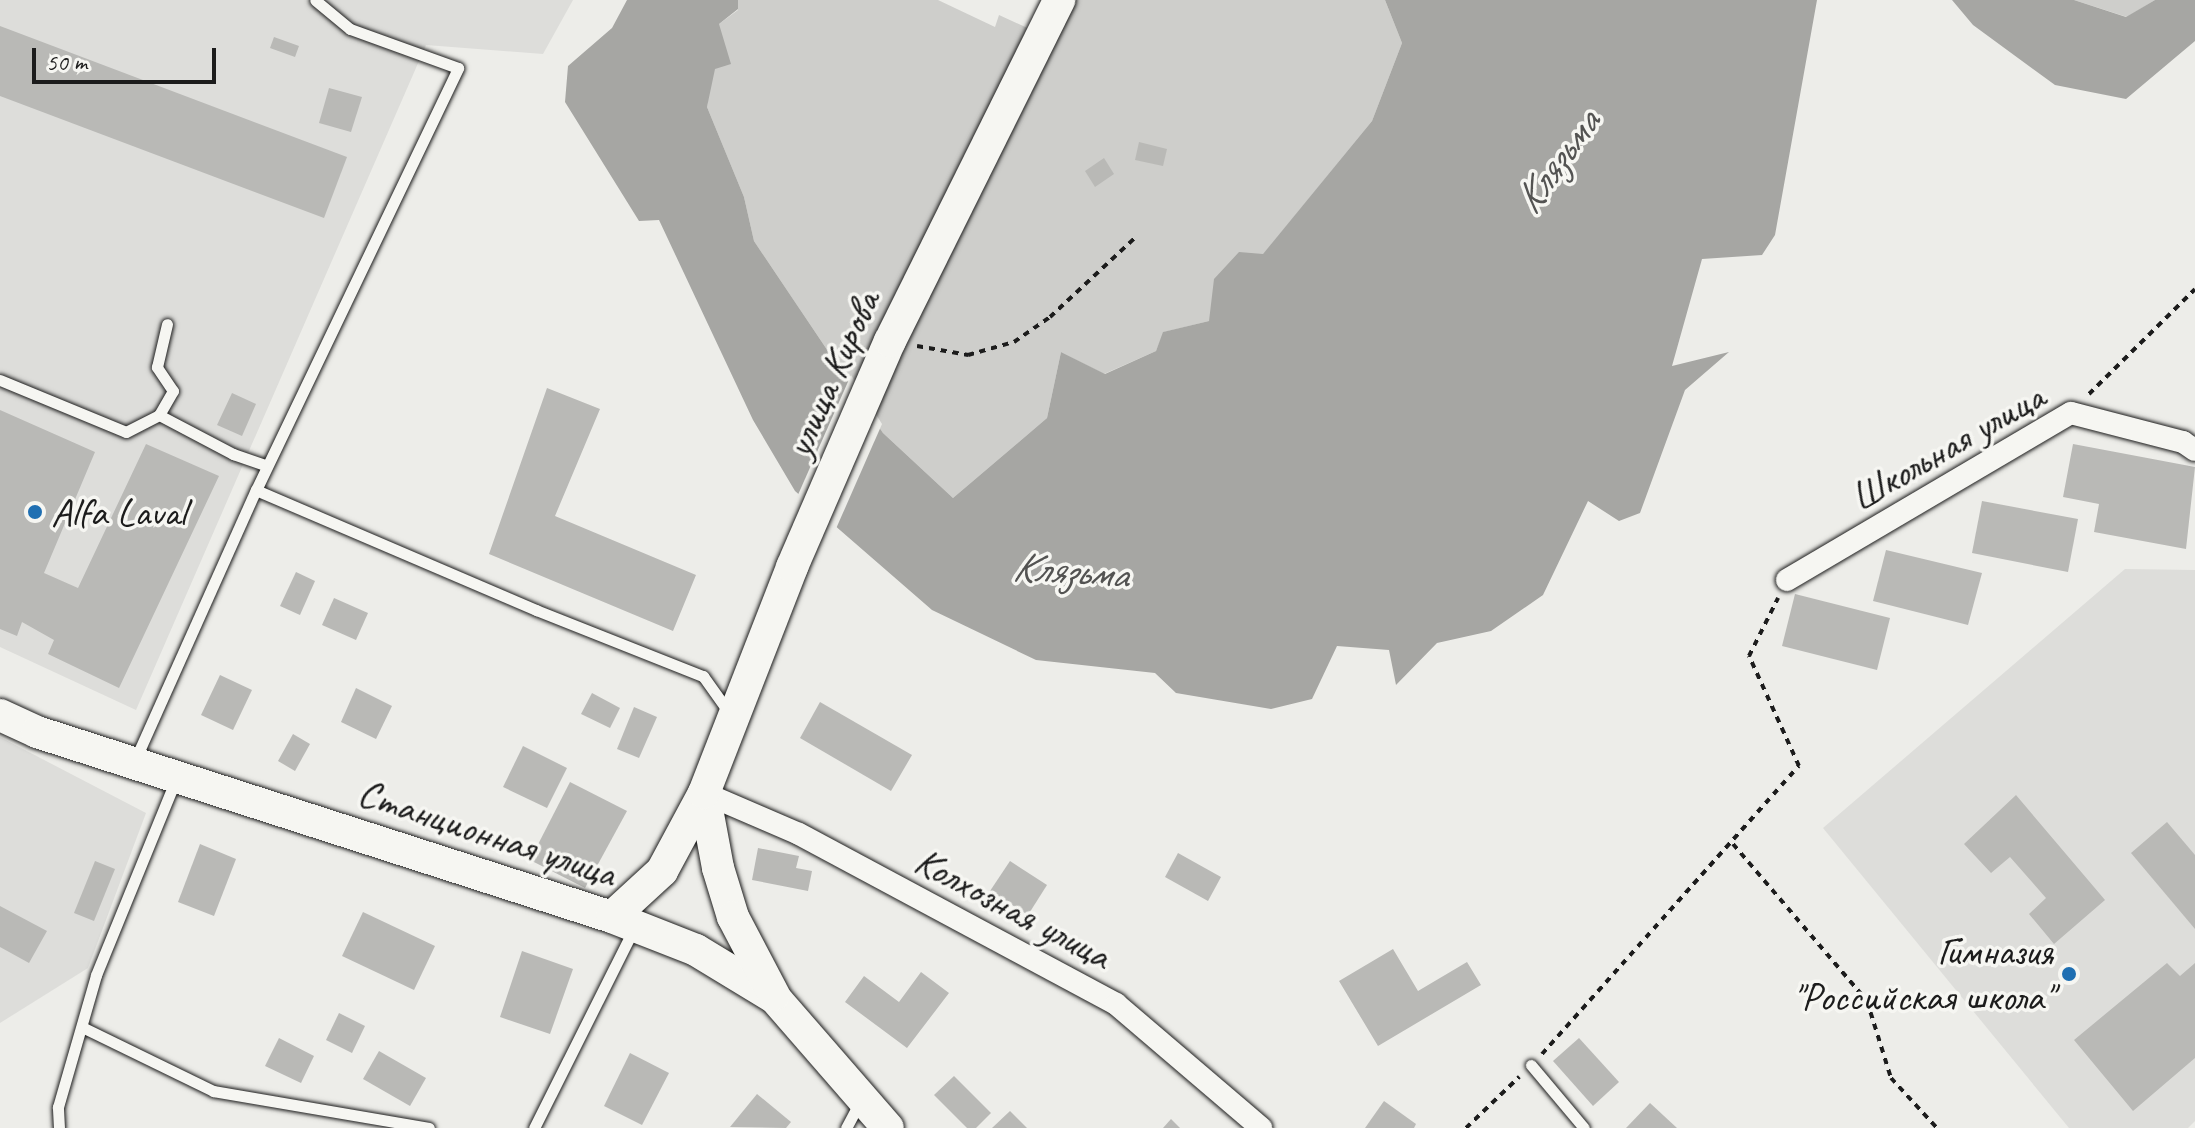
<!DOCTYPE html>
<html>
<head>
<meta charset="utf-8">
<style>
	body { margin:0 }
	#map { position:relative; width:2195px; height:1128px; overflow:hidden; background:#edede9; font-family:Caveat,sans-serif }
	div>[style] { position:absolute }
	.built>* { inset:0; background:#ddddda }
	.green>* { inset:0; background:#cececb }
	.water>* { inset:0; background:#a6a6a3 }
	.pier>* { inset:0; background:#edede9 }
	.building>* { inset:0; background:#b9b9b6 }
	.path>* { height:4px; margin-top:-2px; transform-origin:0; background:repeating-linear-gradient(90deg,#1c1c1c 0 6px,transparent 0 12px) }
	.roads { filter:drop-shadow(0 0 2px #1c1c1c) drop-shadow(0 0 2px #1c1c1c) }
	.lane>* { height:11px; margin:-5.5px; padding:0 5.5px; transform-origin:5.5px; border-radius:5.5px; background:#f6f6f2 }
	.street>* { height:22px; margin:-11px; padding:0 11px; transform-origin:11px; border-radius:11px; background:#f6f6f2 }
	.secondary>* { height:32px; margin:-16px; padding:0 16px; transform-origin:16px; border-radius:16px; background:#f6f6f2 }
	.dots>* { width:22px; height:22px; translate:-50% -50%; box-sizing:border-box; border:4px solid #f6f6f2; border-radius:50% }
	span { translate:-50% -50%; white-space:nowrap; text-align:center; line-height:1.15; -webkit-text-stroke:7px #f6f6f2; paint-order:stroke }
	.street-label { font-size:40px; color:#1c1c1c }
	.poi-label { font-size:40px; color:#1c1c1c }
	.left { translate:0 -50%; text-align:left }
	.right { translate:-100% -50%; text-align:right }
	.water-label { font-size:42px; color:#535352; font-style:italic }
	.scale { position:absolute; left:32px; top:48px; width:184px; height:36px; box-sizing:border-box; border:4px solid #1c1c1c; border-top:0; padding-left:10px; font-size:24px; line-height:28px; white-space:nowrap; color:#1c1c1c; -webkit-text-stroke:6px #f6f6f2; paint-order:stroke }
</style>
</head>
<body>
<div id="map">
	<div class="built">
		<div style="clip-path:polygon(0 0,573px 0,543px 54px,426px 45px,136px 710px,0 647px)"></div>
		<div style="clip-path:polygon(2125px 569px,2195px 570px,2195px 1121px,2188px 1128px,2069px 1128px,1823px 828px)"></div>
		<div style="clip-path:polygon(0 737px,146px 813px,88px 968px,0 1023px)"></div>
	</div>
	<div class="green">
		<div style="clip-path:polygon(738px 0,938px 0,995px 27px,999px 15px,1032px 30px,1044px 0,1385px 0,1402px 43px,1372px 121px,1209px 321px,1164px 332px,1156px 351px,1104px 374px,1061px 352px,1047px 418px,953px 498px,883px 433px,754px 241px,744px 197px,707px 107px,719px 24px,738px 10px)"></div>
		<div style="clip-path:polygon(2074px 0,2155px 0,2127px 17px)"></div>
	</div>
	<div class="water">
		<div style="clip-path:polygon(627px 0,738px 0,738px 9px,719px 24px,731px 64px,715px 69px,707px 107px,744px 197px,754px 241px,883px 433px,953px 498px,1047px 418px,1061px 352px,1105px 374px,1156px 351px,1163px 332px,1209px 321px,1214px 279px,1239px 252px,1263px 254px,1372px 121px,1402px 43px,1385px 0,1817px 0,1775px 235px,1762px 255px,1702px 259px,1672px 366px,1729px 352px,1685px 390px,1640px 513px,1619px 521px,1588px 501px,1543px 595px,1491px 631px,1437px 643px,1396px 685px,1389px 650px,1337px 646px,1312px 699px,1271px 709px,1176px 693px,1155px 673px,1036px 660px,932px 610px,795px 491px,753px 420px,659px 220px,639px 221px,565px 102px,568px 66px,612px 28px)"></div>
		<div style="clip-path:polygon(1952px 0,2074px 0,2126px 17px,2155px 0,2195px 0,2195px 41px,2126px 99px,2055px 85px,1973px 25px)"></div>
	</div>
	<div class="pier">
		<div style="clip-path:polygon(851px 375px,882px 424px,835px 531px,797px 497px)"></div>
	</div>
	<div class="building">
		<div style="clip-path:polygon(0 26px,347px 157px,324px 218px,0 96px)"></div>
		<div style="clip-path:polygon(274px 37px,299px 46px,295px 57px,270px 48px)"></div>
		<div style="clip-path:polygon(329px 88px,362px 97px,351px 132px,319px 123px)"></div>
		<div style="clip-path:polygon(1139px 142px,1167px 149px,1163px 166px,1135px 160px)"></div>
		<div style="clip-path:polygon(1104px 158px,1114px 174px,1095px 187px,1085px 171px)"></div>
		<div style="clip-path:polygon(547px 388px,600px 409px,555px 516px,696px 575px,673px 631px,489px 554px)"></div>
		<div style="clip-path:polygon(232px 393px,256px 404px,242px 436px,217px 425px)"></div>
		<div style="clip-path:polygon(0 410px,95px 452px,44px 573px,78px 588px,146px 444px,219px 476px,119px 688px,48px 654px,54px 640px,22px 622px,17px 636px,0 629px)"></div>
		<div style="clip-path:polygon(2073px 444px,2195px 467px,2186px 549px,2094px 532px,2099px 504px,2063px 497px)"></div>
		<div style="clip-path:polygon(1982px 501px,2078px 519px,2068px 572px,1972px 553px)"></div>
		<div style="clip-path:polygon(1886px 550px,1982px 573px,1968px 625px,1873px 601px)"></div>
		<div style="clip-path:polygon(296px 572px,315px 581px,300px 615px,280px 606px)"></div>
		<div style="clip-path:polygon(1795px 594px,1890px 618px,1877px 670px,1782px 646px)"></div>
		<div style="clip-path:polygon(334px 598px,368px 613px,356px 640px,322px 625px)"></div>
		<div style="clip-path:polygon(220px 675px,252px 690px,233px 730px,201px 715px)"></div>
		<div style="clip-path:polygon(356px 688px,392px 706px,376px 739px,341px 722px)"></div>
		<div style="clip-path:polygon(592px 693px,620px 708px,610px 728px,581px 714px)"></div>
		<div style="clip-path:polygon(820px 702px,912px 755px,891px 791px,800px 738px)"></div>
		<div style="clip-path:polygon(634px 707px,657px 717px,639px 758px,617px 749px)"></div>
		<div style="clip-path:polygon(293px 734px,310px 744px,295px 771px,278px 761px)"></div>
		<div style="clip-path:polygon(523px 746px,567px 768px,547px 808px,503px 787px)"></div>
		<div style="clip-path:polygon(570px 782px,627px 811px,585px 888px,530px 860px)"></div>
		<div style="clip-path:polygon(2016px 795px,2105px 900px,2054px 944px,2029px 914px,2046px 898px,2010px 857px,1991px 873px,1964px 844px)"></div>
		<div style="clip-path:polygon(2167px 822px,2195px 855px,2195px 929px,2131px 853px)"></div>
		<div style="clip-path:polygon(200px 844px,236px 859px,214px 916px,178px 902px)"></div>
		<div style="clip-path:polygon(758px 848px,799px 856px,796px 868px,812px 871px,808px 891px,752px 880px)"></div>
		<div style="clip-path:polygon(1178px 853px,1221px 877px,1208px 901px,1165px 877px)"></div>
		<div style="clip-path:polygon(95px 861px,115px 869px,94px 921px,74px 913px)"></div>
		<div style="clip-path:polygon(1010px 861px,1047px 885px,1028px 915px,990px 891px)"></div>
		<div style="clip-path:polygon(0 906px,47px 931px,29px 963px,0 947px)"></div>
		<div style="clip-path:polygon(363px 912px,435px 946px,414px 990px,342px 956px)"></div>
		<div style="clip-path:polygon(1393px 949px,1418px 991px,1467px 962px,1481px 985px,1378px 1046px,1339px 981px)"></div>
		<div style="clip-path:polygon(522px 951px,573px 969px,550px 1034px,500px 1017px)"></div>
		<div style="clip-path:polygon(2167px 963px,2180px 976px,2195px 963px,2195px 1058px,2133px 1111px,2074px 1040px)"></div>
		<div style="clip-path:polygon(921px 972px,949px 993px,907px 1048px,845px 1002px,864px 976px,899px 1002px)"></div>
		<div style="clip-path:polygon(339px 1013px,365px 1026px,352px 1053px,326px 1040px)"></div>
		<div style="clip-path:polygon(279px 1038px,314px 1056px,301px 1083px,265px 1066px)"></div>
		<div style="clip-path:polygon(1579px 1038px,1619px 1082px,1593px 1106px,1553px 1061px)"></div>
		<div style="clip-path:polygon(379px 1051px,426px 1078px,410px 1106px,363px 1079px)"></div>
		<div style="clip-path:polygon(630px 1053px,669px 1073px,642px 1125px,604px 1106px)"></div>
		<div style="clip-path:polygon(954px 1076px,991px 1113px,976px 1128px,967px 1128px,934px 1095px)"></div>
		<div style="clip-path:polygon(757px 1094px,791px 1122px,786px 1128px,730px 1127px)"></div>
		<div style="clip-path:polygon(1384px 1101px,1416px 1124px,1414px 1128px,1365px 1128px)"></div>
		<div style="clip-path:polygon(1650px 1103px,1677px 1128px,1626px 1128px)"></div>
		<div style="clip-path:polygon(1010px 1111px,1027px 1128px,992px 1128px)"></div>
		<div style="clip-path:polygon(1171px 1119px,1180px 1128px,1163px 1128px)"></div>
	</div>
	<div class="path">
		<div style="left:917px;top:346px;width:52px;rotate:10deg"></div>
		<div style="left:968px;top:355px;width:48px;rotate:-15.8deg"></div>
		<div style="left:1014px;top:342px;width:44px;rotate:-34.8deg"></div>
		<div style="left:1050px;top:317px;width:119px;rotate:-43deg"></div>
		<div style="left:2089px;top:394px;width:149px;rotate:-44.7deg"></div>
		<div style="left:1733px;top:844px;width:206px;rotate:49.5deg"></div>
		<div style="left:1867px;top:1001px;width:81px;rotate:72.7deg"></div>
		<div style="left:1891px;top:1078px;width:68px;rotate:47.4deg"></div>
		<div style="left:1542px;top:1054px;width:386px;rotate:-48.3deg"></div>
		<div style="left:1799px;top:766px;width:121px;rotate:-114.4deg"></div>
		<div style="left:1749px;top:656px;width:65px;rotate:-63.4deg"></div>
		<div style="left:1466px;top:1128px;width:74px;rotate:-43.9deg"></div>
	</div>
	<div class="roads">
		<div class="lane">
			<div style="left:0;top:380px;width:136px;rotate:22.4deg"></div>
			<div style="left:126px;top:432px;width:37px;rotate:-27deg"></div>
			<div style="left:159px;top:415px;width:28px;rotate:-60deg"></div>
			<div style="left:173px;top:391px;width:29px;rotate:-124deg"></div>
			<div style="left:157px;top:367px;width:44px;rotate:-76.9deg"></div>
			<div style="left:159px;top:415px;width:84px;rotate:27.8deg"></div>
			<div style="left:233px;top:454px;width:36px;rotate:19deg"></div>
			<div style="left:256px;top:490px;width:305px;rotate:23.2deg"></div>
			<div style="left:536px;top:610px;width:180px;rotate:21.6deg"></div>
			<div style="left:703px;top:676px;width:47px;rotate:54.6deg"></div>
			<div style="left:135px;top:760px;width:296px;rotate:-65.9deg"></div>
			<div style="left:256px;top:490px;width:468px;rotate:-64.4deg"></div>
			<div style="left:458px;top:68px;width:115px;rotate:-160.1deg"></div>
			<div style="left:350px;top:29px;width:45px;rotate:-140.4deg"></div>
			<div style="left:82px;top:1027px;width:146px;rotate:26deg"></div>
			<div style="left:213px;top:1091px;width:219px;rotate:9.7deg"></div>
			<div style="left:1531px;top:1065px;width:82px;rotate:49.9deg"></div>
			<div style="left:59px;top:1128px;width:21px;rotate:-93deg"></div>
			<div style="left:58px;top:1107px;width:137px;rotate:-73.9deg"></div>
			<div style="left:96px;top:975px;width:209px;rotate:-67.8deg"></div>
			<div style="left:534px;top:1128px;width:221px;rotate:-63.4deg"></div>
			<div style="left:846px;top:1128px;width:32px;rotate:-62deg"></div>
		</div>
		<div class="street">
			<div style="left:1787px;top:580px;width:329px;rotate:-30.5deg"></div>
			<div style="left:2071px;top:413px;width:116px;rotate:14.5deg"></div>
			<div style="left:2183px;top:442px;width:14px;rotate:34deg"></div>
			<div style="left:704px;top:793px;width:103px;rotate:23.3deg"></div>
			<div style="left:799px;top:834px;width:360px;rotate:28.2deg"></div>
			<div style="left:1116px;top:1004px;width:191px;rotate:40.5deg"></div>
		</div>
		<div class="secondary">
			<div style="left:0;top:715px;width:41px;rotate:24.7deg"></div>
			<div style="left:37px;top:732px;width:604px;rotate:17.84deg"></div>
			<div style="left:612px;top:917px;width:90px;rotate:21.4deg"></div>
			<div style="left:696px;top:950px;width:92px;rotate:31.3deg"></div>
			<div style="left:775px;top:998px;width:172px;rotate:49deg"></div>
			<div style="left:704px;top:793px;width:76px;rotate:79.4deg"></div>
			<div style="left:718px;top:868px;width:51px;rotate:73deg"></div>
			<div style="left:733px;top:917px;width:88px;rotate:62.3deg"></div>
			<div style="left:612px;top:917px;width:68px;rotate:-42.6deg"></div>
			<div style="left:662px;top:871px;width:89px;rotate:-61.7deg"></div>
			<div style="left:704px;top:793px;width:243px;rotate:-68.7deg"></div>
			<div style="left:792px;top:567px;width:246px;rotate:-66.6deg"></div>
			<div style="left:890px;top:341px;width:381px;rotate:-63.6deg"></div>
		</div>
	</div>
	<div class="dots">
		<div style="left:35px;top:512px;background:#1f6fb2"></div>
		<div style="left:2069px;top:974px;background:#1f6fb2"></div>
	</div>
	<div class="street-label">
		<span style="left:832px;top:374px;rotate:-66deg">улица Кирова</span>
		<span style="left:1947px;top:447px;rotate:-30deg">Школьная улица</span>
		<span style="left:487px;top:833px;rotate:18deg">Станционная улица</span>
		<span style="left:1013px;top:908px;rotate:28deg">Колхозная улица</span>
	</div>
	<div class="poi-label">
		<span class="left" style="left:51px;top:512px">Alfa Laval</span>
		<span class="right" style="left:2053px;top:974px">Гимназия<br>"Российская школа"</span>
	</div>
	<div class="water-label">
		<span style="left:1557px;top:162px;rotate:-54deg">Клязьма</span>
		<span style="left:1070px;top:571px;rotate:4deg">Клязьма</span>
	</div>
	<div class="scale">50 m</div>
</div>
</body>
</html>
